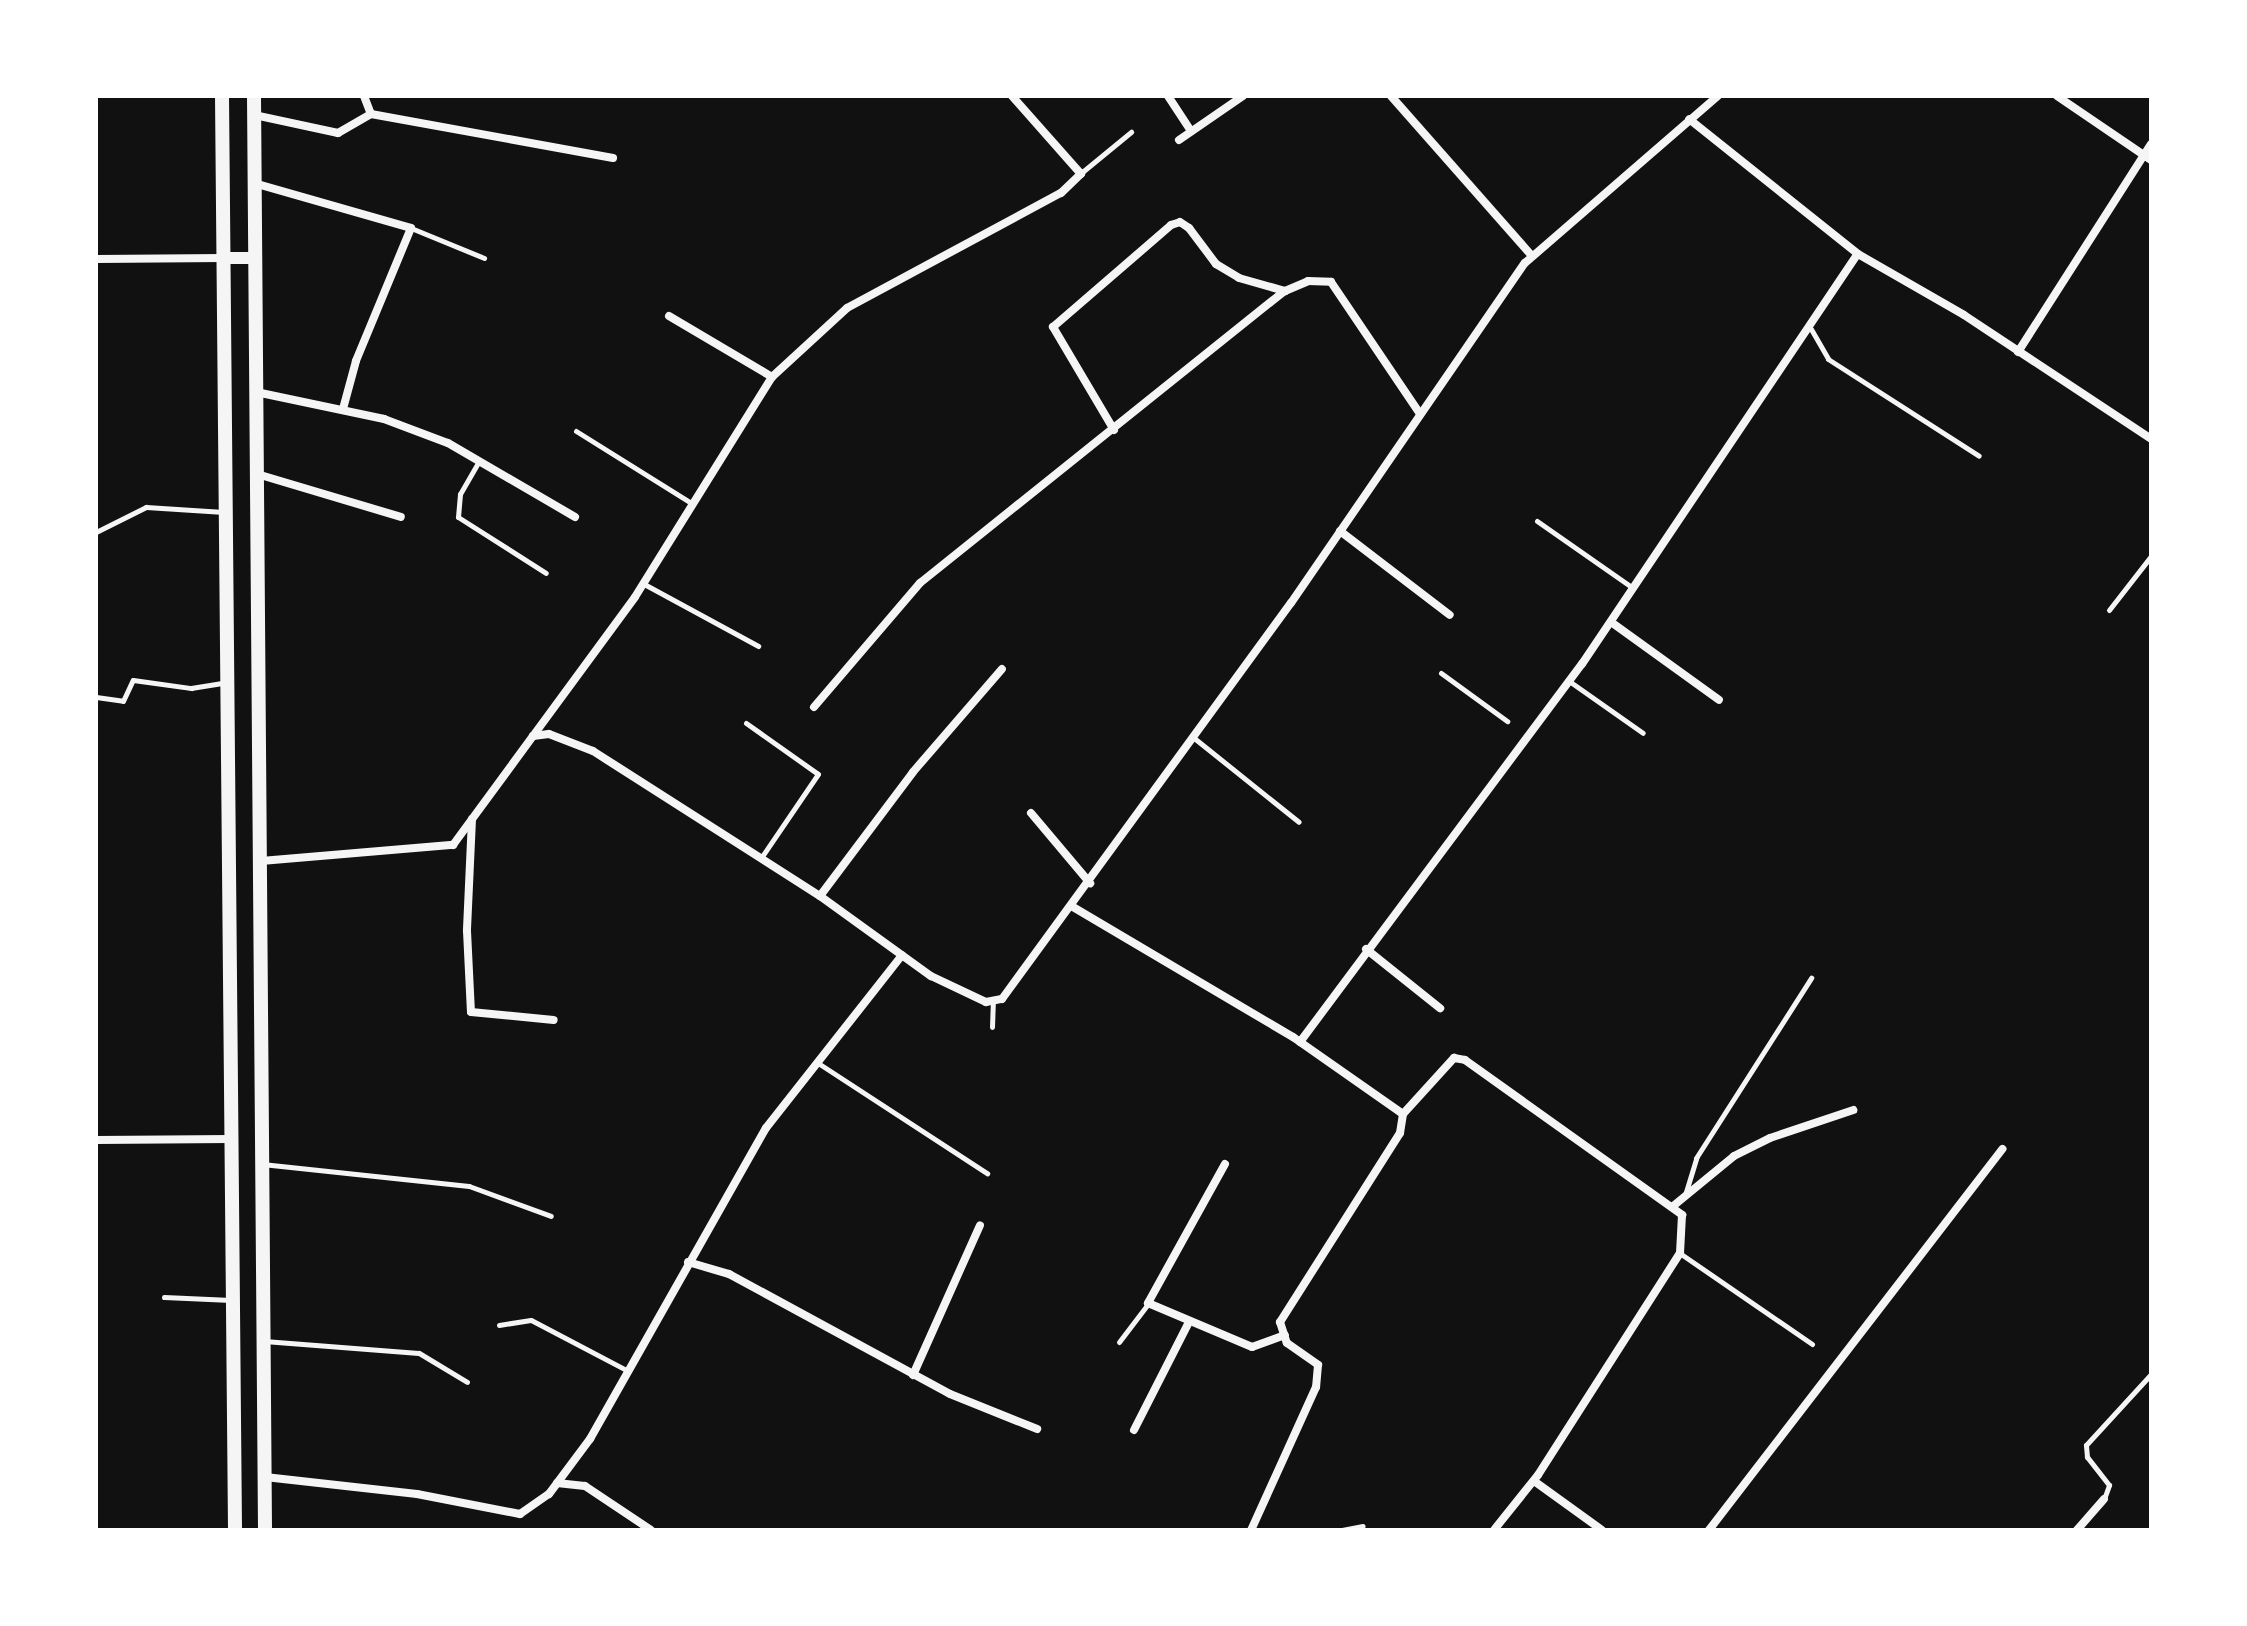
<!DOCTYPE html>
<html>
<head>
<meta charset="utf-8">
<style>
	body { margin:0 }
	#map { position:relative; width:2247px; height:1626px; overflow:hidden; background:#111; font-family:Lora,serif }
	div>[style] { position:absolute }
	.service>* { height:5px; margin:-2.5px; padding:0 2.5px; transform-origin:2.5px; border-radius:2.5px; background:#f5f5f5 }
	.minor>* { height:8px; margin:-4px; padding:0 4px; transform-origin:4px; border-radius:4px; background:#f5f5f5 }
	.secondary>* { height:12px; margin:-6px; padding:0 6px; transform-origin:6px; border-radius:6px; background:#f5f5f5 }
	.primary>* { height:14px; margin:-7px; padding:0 7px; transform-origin:7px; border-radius:7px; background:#f5f5f5 }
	span { translate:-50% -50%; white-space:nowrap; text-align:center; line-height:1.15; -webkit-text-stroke:8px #fff; paint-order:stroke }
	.frame { position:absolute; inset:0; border:98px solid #fff; pointer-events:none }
</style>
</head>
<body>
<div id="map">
	<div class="service">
		<div style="left:1081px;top:173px;width:65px;rotate:-39.4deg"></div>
		<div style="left:411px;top:228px;width:79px;rotate:22.3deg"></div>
		<div style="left:1811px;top:329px;width:34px;rotate:60deg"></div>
		<div style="left:1828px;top:359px;width:179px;rotate:32.7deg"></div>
		<div style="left:576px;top:431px;width:138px;rotate:32deg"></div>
		<div style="left:479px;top:461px;width:38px;rotate:120deg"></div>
		<div style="left:460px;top:494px;width:23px;rotate:95deg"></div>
		<div style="left:458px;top:517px;width:104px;rotate:32.5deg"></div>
		<div style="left:1537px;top:521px;width:117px;rotate:34.9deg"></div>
		<div style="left:96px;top:532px;width:56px;rotate:-26.6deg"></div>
		<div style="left:146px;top:507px;width:78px;rotate:3.7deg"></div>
		<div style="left:644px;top:584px;width:130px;rotate:28.5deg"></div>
		<div style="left:2109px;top:610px;width:68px;rotate:-52.1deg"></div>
		<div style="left:1441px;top:673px;width:82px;rotate:36deg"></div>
		<div style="left:1569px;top:681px;width:90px;rotate:35.1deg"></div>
		<div style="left:96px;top:697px;width:27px;rotate:8deg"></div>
		<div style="left:123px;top:701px;width:23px;rotate:-65deg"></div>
		<div style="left:133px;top:680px;width:59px;rotate:7.9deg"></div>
		<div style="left:191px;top:688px;width:33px;rotate:-9deg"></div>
		<div style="left:746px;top:723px;width:88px;rotate:35.3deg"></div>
		<div style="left:818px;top:774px;width:102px;rotate:124.2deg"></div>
		<div style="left:1194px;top:738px;width:134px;rotate:38.7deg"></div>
		<div style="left:992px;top:1027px;width:25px;rotate:-88deg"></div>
		<div style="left:818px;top:1063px;width:202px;rotate:33.1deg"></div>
		<div style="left:262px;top:1164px;width:208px;rotate:6.1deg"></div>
		<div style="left:469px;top:1186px;width:87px;rotate:20.1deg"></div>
		<div style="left:1685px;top:1195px;width:39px;rotate:-73deg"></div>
		<div style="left:1696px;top:1158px;width:214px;rotate:-57.4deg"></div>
		<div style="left:1681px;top:1254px;width:159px;rotate:34.5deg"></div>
		<div style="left:164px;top:1297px;width:67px;rotate:2.6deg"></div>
		<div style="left:499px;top:1325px;width:32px;rotate:-9deg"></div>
		<div style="left:531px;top:1320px;width:110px;rotate:27.7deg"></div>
		<div style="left:264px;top:1341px;width:155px;rotate:4.4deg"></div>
		<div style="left:419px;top:1353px;width:56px;rotate:31.1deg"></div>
		<div style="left:1119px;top:1342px;width:48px;rotate:-52.7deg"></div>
		<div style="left:2104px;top:1499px;width:15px;rotate:-70deg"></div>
		<div style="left:2109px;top:1485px;width:36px;rotate:-128deg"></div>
		<div style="left:2087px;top:1457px;width:12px;rotate:-95deg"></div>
		<div style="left:2086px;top:1445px;width:96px;rotate:-47.5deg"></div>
		<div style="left:1342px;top:1530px;width:21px;rotate:-11deg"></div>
	</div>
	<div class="minor">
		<div style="left:364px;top:96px;width:19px;rotate:69deg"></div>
		<div style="left:1168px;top:96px;width:42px;rotate:56.7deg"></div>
		<div style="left:1391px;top:96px;width:213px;rotate:48.6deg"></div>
		<div style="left:2057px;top:96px;width:114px;rotate:34.2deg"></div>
		<div style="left:254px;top:115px;width:86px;rotate:12.1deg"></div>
		<div style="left:338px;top:133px;width:38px;rotate:-30deg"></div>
		<div style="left:371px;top:114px;width:246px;rotate:10.3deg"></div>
		<div style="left:1179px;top:140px;width:78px;rotate:-34.5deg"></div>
		<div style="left:254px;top:183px;width:163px;rotate:16deg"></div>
		<div style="left:411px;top:228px;width:144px;rotate:112.5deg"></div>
		<div style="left:356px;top:361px;width:50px;rotate:105.2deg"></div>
		<div style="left:1858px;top:254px;width:122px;rotate:29.9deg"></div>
		<div style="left:1964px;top:315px;width:224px;rotate:33.5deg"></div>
		<div style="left:96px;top:259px;width:128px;rotate:-0.4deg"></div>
		<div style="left:669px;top:316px;width:120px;rotate:30.6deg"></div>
		<div style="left:2018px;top:352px;width:247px;rotate:-57.4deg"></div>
		<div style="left:256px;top:392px;width:131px;rotate:11.9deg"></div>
		<div style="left:384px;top:419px;width:68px;rotate:20.6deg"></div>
		<div style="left:448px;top:443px;width:147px;rotate:30.2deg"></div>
		<div style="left:1114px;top:430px;width:120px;rotate:-120.6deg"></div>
		<div style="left:1053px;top:327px;width:156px;rotate:-40.8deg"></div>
		<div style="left:1171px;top:225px;width:9px;rotate:-18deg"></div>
		<div style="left:1180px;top:222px;width:11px;rotate:34deg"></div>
		<div style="left:1189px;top:228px;width:45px;rotate:53.1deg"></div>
		<div style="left:1216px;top:264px;width:27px;rotate:31deg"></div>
		<div style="left:1239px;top:278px;width:48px;rotate:15.8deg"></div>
		<div style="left:257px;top:474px;width:150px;rotate:16.6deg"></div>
		<div style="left:1340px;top:531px;width:138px;rotate:37.4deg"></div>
		<div style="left:1611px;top:622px;width:133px;rotate:35.8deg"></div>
		<div style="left:814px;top:707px;width:163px;rotate:-49.5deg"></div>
		<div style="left:920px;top:583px;width:467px;rotate:-38.7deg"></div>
		<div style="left:1285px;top:291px;width:25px;rotate:-23deg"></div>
		<div style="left:1308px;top:281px;width:23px;rotate:2deg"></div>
		<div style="left:1331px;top:282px;width:159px;rotate:56deg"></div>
		<div style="left:533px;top:736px;width:172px;rotate:-53.7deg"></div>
		<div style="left:635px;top:597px;width:259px;rotate:-58.1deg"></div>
		<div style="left:772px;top:377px;width:102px;rotate:-42.6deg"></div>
		<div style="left:847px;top:308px;width:243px;rotate:-28.3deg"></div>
		<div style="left:1061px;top:193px;width:28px;rotate:-44deg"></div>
		<div style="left:1081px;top:174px;width:104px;rotate:-131.5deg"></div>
		<div style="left:1031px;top:813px;width:92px;rotate:49.9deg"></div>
		<div style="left:472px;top:819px;width:112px;rotate:92.6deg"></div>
		<div style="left:467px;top:931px;width:81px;rotate:87.2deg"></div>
		<div style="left:471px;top:1012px;width:83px;rotate:5.5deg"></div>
		<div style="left:261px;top:861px;width:193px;rotate:-4.8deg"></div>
		<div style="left:453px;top:845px;width:135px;rotate:-53.7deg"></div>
		<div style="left:533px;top:736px;width:16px;rotate:-7deg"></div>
		<div style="left:549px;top:734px;width:47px;rotate:21.1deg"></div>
		<div style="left:593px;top:751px;width:269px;rotate:32.6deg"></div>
		<div style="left:820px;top:896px;width:137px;rotate:35.8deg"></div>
		<div style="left:931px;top:976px;width:61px;rotate:25.3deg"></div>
		<div style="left:986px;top:1002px;width:16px;rotate:-11deg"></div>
		<div style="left:1002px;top:999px;width:490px;rotate:-53.9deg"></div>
		<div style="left:1291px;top:603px;width:413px;rotate:-55.5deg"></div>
		<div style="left:1525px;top:263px;width:255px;rotate:-40.9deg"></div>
		<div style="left:820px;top:896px;width:155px;rotate:-53.1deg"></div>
		<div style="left:913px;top:772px;width:136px;rotate:-49.2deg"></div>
		<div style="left:1073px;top:907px;width:256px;rotate:30.6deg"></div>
		<div style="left:1293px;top:1037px;width:134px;rotate:35deg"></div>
		<div style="left:1403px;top:1114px;width:19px;rotate:99deg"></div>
		<div style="left:1400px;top:1133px;width:224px;rotate:122.4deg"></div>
		<div style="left:1280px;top:1322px;width:22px;rotate:72deg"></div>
		<div style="left:1287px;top:1343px;width:38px;rotate:35deg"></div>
		<div style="left:1318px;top:1365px;width:22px;rotate:95deg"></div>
		<div style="left:1316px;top:1387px;width:157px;rotate:114.4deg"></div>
		<div style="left:1366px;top:949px;width:95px;rotate:38.6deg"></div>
		<div style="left:1300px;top:1042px;width:472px;rotate:-53.3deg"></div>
		<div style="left:1582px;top:664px;width:494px;rotate:-56.1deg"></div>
		<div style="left:1858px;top:254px;width:216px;rotate:-141.4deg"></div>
		<div style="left:1403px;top:1114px;width:76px;rotate:-47.7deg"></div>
		<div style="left:1454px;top:1058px;width:11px;rotate:10deg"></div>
		<div style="left:1465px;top:1060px;width:267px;rotate:35.5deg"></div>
		<div style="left:1682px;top:1215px;width:38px;rotate:93deg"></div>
		<div style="left:1680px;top:1253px;width:264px;rotate:122.6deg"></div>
		<div style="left:1538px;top:1475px;width:70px;rotate:128.7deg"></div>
		<div style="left:96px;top:1140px;width:135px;rotate:-0.4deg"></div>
		<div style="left:1225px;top:1164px;width:159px;rotate:119deg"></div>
		<div style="left:1148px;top:1303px;width:113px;rotate:22.9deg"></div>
		<div style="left:1252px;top:1347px;width:35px;rotate:-20deg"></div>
		<div style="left:1672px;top:1207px;width:80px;rotate:-39.4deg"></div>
		<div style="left:1734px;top:1156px;width:40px;rotate:-26.6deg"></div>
		<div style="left:1770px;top:1138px;width:88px;rotate:-18.6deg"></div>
		<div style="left:688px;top:1262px;width:43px;rotate:16.3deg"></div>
		<div style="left:729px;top:1274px;width:251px;rotate:28.5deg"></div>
		<div style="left:950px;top:1394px;width:94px;rotate:21.9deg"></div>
		<div style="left:913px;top:1375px;width:164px;rotate:-65.9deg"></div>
		<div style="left:1134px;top:1430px;width:121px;rotate:-63deg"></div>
		<div style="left:265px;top:1477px;width:153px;rotate:6.4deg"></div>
		<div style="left:417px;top:1494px;width:105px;rotate:11deg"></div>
		<div style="left:520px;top:1514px;width:35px;rotate:-35deg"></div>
		<div style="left:549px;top:1494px;width:69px;rotate:-53.3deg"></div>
		<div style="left:590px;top:1439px;width:357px;rotate:-60.5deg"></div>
		<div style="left:766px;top:1128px;width:220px;rotate:-51.8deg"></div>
		<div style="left:1534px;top:1481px;width:84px;rotate:35.8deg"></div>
		<div style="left:557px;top:1483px;width:28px;rotate:6deg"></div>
		<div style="left:585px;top:1486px;width:79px;rotate:33.7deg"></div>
		<div style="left:1709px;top:1530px;width:481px;rotate:-52.4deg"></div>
		<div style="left:2077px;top:1530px;width:41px;rotate:-48.9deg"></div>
	</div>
	<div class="secondary">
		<div style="left:224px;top:258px;width:31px"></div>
	</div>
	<div class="primary">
		<div style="left:222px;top:96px;width:1434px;rotate:89.48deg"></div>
		<div style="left:254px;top:96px;width:1434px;rotate:89.56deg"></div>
	</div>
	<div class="frame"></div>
</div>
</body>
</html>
